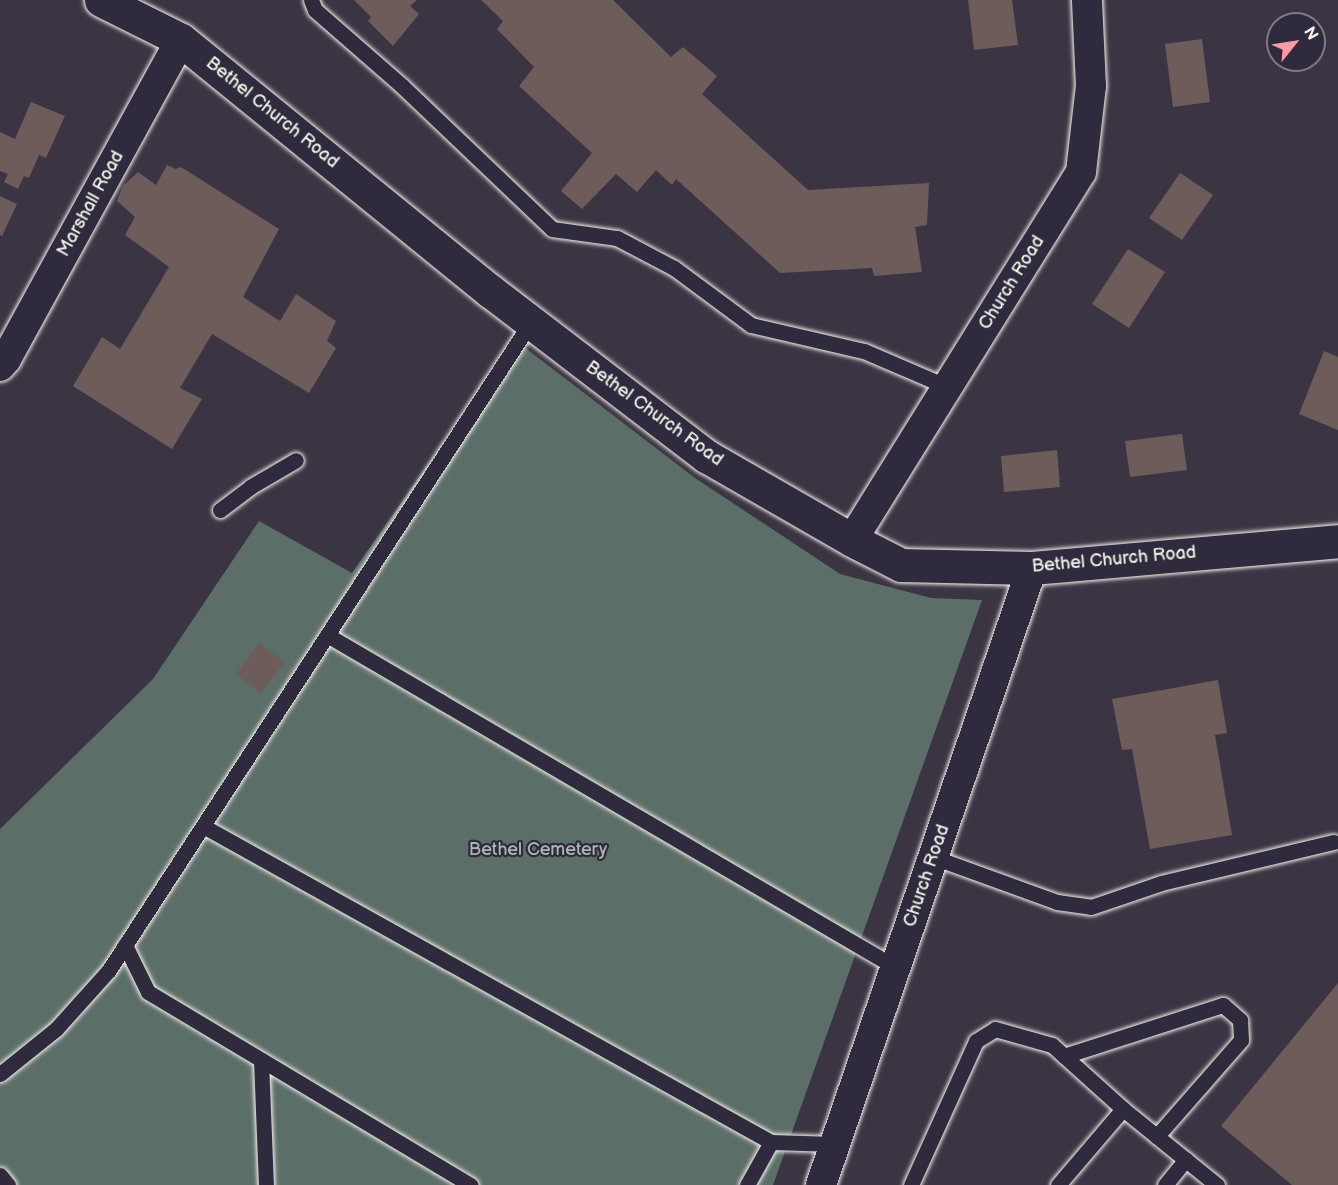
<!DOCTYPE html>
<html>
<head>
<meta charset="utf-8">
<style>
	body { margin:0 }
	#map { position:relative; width:1338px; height:1185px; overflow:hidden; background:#3b3443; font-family:"Balsamiq Sans",sans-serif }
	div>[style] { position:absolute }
	.green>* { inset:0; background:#5b6f68 }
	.building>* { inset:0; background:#6d5c5a }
	.roads { filter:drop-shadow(0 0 2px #f4f1e8) drop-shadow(0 0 2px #f4f1e8) }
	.service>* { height:15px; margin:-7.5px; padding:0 7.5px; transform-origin:7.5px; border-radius:7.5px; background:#2f2a3d }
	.minor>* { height:30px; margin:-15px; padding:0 15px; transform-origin:15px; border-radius:15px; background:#2f2a3d }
	.tertiary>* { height:33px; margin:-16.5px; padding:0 16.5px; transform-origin:16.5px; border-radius:16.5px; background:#2f2a3d }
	span { translate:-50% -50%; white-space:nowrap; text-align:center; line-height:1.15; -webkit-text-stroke:4.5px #2f2a3d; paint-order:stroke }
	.street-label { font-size:18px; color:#f4f1e8 }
	.park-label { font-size:18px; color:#afb6ae }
	.north { position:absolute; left:1266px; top:12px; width:60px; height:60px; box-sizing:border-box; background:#2f2a3d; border:2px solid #7e7a81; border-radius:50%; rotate:60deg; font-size:16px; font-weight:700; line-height:24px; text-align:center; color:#f4f1e8 }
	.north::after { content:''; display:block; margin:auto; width:21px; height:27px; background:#ff9aa2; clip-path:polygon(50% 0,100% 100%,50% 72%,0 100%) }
</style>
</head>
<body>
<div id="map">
	<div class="green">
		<div style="clip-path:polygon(515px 340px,695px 478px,840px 574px,931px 598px,982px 600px,773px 1185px,0 1185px,0 829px,153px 679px,259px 521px,352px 573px)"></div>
	</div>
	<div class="building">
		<div style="clip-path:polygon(354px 0,417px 0,410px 6px,419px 14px,393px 46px,368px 21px,371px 17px)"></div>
		<div style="clip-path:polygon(481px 0,613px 0,671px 57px,683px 47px,717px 76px,702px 94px,808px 190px,929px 183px,927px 225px,915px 227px,922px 272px,874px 276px,872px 268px,780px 273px,676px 179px,672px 185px,656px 170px,637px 192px,616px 174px,582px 209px,561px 191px,592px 153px,519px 86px,534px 67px,497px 29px,503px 21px)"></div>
		<div style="clip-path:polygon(968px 0,1012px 0,1018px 45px,974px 50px)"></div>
		<div style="clip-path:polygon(1202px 39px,1210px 102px,1173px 107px,1165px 44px)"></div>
		<div style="clip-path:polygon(31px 102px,65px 116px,46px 158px,39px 155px,29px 178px,24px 176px,18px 189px,4px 182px,8px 174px,0 171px,0 132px,15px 139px)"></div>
		<div style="clip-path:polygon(167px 165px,176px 169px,181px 167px,279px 229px,243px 297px,280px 321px,296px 294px,336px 321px,327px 341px,336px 348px,309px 393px,212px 334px,180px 388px,202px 399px,172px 449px,73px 386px,102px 337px,120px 349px,169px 267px,125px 235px,135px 217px,117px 201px,123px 186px,138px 172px,156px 185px)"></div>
		<div style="clip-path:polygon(1180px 173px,1213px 195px,1182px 240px,1149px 218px)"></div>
		<div style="clip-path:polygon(0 196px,17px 204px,2px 236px,0 235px)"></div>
		<div style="clip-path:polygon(1128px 249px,1165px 272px,1129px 328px,1092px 304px)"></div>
		<div style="clip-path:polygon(1324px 351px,1338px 357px,1338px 430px,1299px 414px)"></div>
		<div style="clip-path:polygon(1182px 434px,1187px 470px,1130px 477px,1125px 441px)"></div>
		<div style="clip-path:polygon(1057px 450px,1060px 487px,1004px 492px,1001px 456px)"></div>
		<div style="clip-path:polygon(260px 643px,285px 662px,261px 693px,236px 674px)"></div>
		<div style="clip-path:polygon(1218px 680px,1227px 733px,1215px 735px,1232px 835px,1150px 849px,1132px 749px,1122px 750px,1112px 699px)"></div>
		<div style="clip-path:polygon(1338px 983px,1338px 1185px,1292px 1185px,1221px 1126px)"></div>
	</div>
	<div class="roads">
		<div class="service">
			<div style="left:311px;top:0;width:11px;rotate:68deg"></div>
			<div style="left:315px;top:10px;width:116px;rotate:41.1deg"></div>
			<div style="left:402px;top:86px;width:207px;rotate:43.6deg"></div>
			<div style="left:552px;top:229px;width:66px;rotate:7.9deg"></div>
			<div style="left:617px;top:238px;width:64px;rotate:27.8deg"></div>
			<div style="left:674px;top:268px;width:96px;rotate:36.5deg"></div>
			<div style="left:751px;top:325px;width:116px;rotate:13deg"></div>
			<div style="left:864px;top:351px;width:91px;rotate:23.2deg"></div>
			<div style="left:220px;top:510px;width:38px;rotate:-37deg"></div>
			<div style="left:250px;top:487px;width:53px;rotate:-30.4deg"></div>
			<div style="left:327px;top:635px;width:658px;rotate:30.31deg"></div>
			<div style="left:203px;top:826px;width:650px;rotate:29.09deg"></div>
			<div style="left:771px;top:1142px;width:64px;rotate:1.8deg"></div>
			<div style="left:933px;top:857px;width:132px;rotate:19.9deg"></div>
			<div style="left:1057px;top:902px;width:34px;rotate:8deg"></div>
			<div style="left:1091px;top:907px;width:74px;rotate:-18.9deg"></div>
			<div style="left:1161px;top:883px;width:177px;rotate:-13.4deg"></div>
			<div style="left:125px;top:945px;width:52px;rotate:63.9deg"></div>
			<div style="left:148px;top:992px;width:376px;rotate:30.9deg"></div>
			<div style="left:1064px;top:1056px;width:167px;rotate:-17.8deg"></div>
			<div style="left:1223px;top:1005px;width:23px;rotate:41deg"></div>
			<div style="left:1240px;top:1020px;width:20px;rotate:87deg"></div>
			<div style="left:1241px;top:1040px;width:128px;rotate:131.2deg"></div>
			<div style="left:261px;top:1061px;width:124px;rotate:87.7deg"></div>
			<div style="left:0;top:1074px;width:72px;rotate:-38.8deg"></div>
			<div style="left:56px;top:1029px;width:79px;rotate:-48.1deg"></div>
			<div style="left:109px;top:970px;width:773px;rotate:-56.93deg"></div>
			<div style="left:0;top:1175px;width:13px;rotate:51deg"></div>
			<div style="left:747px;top:1185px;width:49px;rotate:-60.8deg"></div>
			<div style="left:911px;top:1185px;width:158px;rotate:-65.7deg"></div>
			<div style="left:976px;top:1041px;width:22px;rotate:-32deg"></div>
			<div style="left:995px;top:1029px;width:59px;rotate:15.7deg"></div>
			<div style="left:1052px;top:1045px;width:96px;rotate:42deg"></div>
			<div style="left:1058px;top:1185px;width:100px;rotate:-49.5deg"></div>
			<div style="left:1123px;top:1109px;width:121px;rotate:39deg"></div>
			<div style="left:1165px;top:1185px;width:33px;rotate:-51deg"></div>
		</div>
		<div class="minor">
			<div style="left:0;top:366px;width:9px;rotate:-49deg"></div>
			<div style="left:6px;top:359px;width:364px;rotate:-61.3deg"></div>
			<div style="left:852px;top:540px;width:433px;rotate:-58.1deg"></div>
			<div style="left:1081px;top:172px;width:87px;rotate:-83.4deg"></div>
			<div style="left:1091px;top:86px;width:86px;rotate:-92.7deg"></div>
			<div style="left:821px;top:1185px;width:652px;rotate:-71.12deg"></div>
		</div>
		<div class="tertiary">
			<div style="left:101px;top:0;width:89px;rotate:26.6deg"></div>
			<div style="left:181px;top:40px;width:398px;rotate:39.1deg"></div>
			<div style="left:490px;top:291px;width:272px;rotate:37.4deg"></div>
			<div style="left:706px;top:456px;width:168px;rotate:29.9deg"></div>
			<div style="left:852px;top:540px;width:55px;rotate:27deg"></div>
			<div style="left:901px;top:565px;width:131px;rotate:1.3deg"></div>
			<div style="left:1032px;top:568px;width:307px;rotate:-5deg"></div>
		</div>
	</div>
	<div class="street-label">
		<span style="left:272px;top:113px;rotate:39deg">Bethel Church Road</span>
		<span style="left:91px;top:204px;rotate:-61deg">Marshall Road</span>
		<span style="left:1012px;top:283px;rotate:-58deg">Church Road</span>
		<span style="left:654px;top:414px;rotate:36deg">Bethel Church Road</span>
		<span style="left:1114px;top:560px;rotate:-5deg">Bethel Church Road</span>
		<span style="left:927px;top:876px;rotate:-71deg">Church Road</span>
	</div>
	<div class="park-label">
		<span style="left:538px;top:850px">Bethel Cemetery</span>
	</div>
	<div class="north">N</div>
</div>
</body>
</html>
